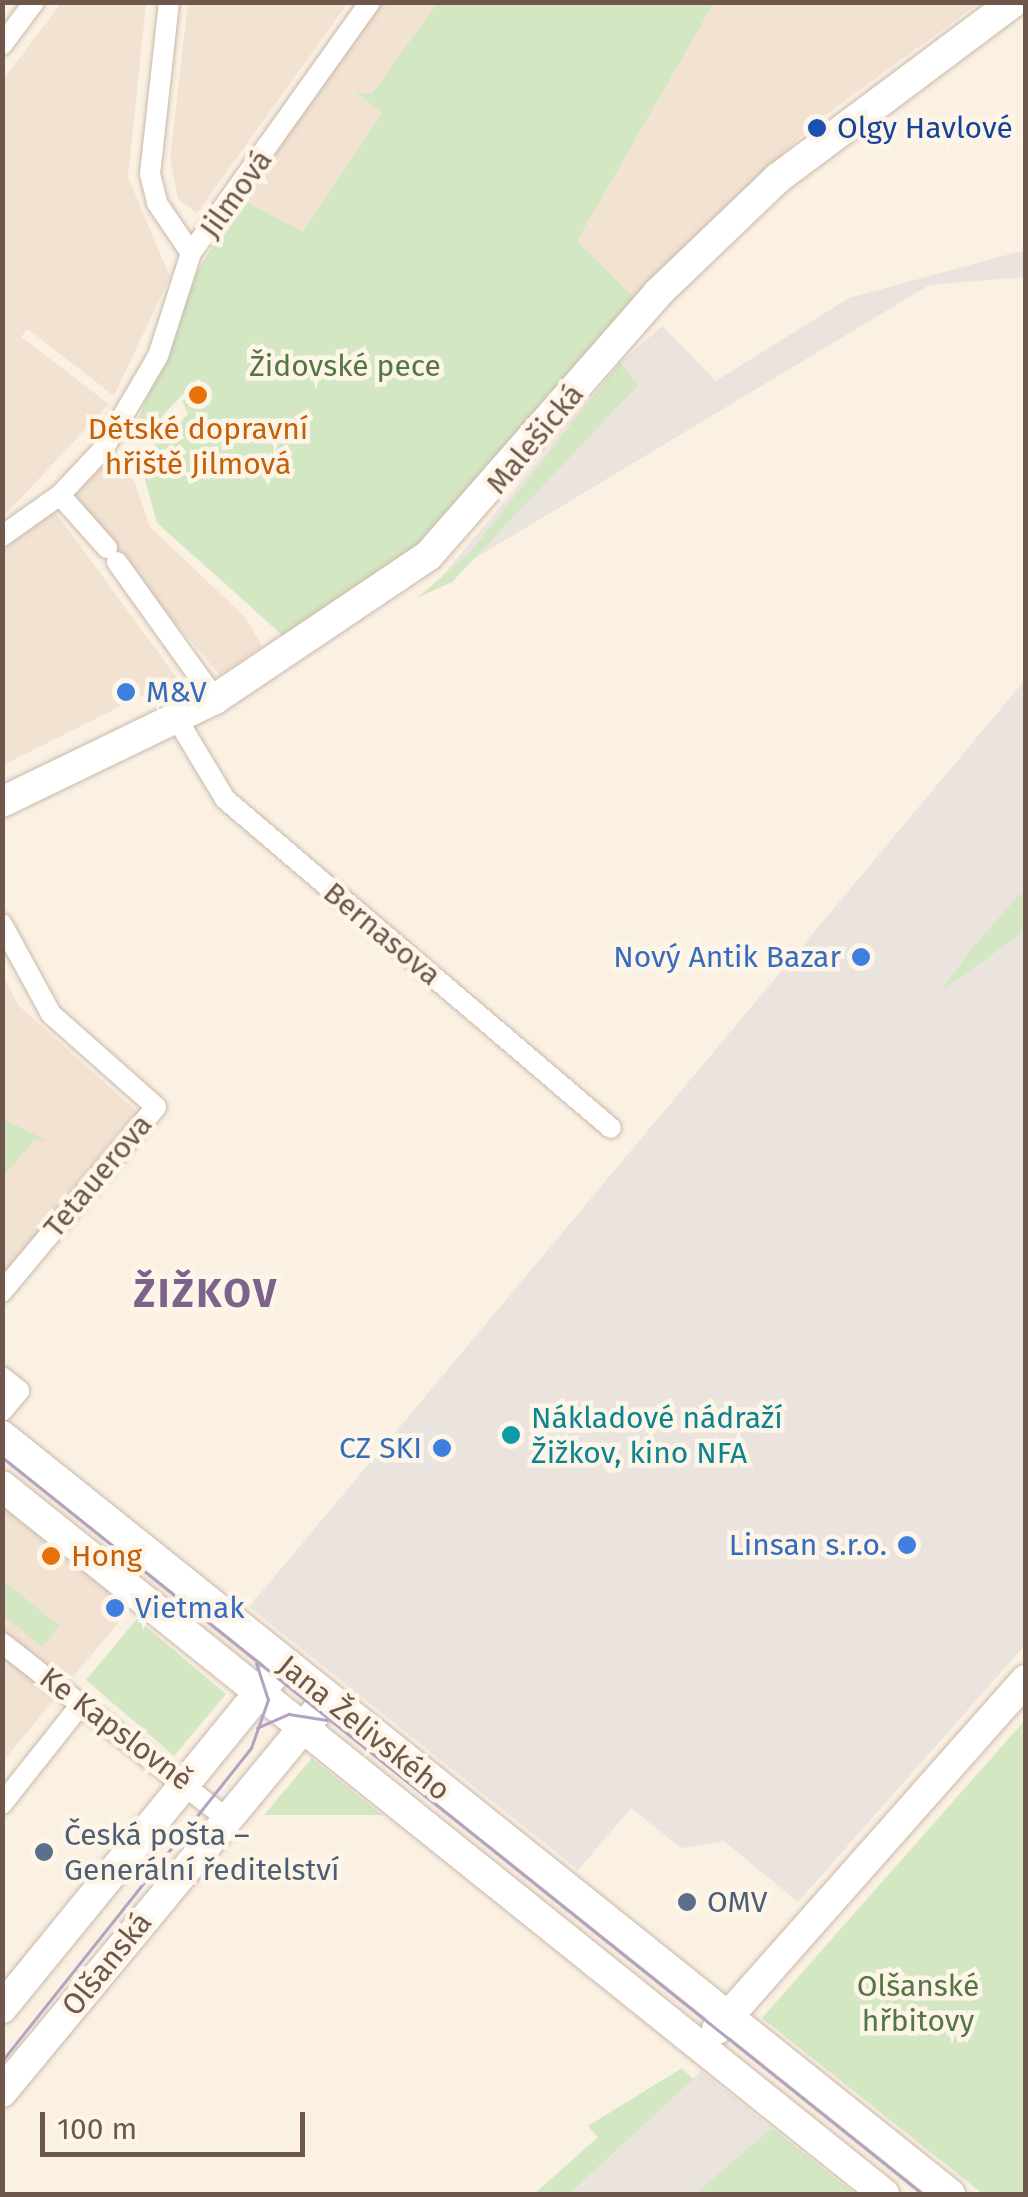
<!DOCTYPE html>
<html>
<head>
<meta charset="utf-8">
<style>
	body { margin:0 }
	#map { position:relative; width:1028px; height:2197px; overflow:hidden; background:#faf1e3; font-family:"Fira Sans",sans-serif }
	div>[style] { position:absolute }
	.residential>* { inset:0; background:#f1e2d2 }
	.industrial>* { inset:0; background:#eae3de }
	.green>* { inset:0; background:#d3e7c3 }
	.roads { filter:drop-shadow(0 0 2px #cab8ab) drop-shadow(0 0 2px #cab8ab) }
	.street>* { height:20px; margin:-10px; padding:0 10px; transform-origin:10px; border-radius:10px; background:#fff }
	.secondary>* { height:30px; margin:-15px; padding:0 15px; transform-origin:15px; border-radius:15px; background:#fff }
	.tram>* { height:2.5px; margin:-1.25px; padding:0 1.25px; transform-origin:1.25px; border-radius:1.25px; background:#b3a3c2 }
	.dots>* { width:28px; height:28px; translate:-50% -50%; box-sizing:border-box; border:5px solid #fef5e9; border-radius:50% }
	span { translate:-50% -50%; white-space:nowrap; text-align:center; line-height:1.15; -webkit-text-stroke:9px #fef5e9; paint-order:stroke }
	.transit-label { font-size:30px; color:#164399 }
	.left { translate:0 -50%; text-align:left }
	.street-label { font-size:30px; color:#70574b }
	.park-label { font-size:30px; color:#547644 }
	.food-label { font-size:30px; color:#c56008 }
	.shop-label { font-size:30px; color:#366cbe }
	.right { translate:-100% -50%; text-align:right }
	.culture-label { font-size:30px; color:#0d838f }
	.service-label { font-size:30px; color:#4e5e75 }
	.district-label { font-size:40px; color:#7d638c; font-weight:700; letter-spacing:2.5px }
	.frame { position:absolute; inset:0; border:5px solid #70574b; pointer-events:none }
	.scale { position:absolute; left:40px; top:2112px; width:265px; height:45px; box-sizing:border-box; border:5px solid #70574b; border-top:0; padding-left:12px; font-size:30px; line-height:35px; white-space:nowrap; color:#70574b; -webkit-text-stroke:8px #fef5e9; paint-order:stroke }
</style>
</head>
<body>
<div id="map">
	<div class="residential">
		<div style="clip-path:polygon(62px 2px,146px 3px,128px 177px,170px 277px,114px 396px,28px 329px,21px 337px,109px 404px,3px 517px,3px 80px)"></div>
		<div style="clip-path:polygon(188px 3px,348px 3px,197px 213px,178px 199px,170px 158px)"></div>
		<div style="clip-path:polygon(379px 3px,437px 3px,372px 95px,356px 93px,382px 113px,303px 232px,244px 199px)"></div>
		<div style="clip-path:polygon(714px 3px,979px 3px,813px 124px,636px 299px,577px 241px)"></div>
		<div style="clip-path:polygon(105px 453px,133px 478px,150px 527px,245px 617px,262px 646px,220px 675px,67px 496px)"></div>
		<div style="clip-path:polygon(53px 509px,177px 678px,3px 765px,2px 551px)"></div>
		<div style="clip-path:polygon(2px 974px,18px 1005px,142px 1116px,2px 1288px)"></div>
		<div style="clip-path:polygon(3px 1499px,133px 1605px,3px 1761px)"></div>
	</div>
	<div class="industrial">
		<div style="clip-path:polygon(1025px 250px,1025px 277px,929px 285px,439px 580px,620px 363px,662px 326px,716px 381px,849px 298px)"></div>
		<div style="clip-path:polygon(1025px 680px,1025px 1645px,798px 1902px,724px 1841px,681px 1848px,631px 1808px,578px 1870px,249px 1607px)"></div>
		<div style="clip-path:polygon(701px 2071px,772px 2128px,759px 2145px,695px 2194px,571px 2194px)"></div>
	</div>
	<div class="green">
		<div style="clip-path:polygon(evenodd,437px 3px,714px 3px,577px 241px,636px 299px,427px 545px,290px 642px,157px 523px,144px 476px,156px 438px,133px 432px,199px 268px,243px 199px,303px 232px,382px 113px,355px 92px,372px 94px,437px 3px,198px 379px,206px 387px,182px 401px,188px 414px,173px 430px,161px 417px,198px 379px)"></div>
		<div style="clip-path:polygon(620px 363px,638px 385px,452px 582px,417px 598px,469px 554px)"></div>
		<div style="clip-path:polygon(1025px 888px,1025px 931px,941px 991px,970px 951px)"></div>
		<div style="clip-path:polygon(3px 1119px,48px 1141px,34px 1140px,3px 1177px)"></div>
		<div style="clip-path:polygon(3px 1580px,59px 1626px,42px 1647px,3px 1615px)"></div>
		<div style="clip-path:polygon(137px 1619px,226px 1694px,174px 1756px,86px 1680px)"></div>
		<div style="clip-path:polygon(1025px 1720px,1025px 2194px,983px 2194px,762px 2018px)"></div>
		<div style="clip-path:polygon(312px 1758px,315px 1761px,382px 1815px,264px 1815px)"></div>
		<div style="clip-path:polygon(682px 2068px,693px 2079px,570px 2194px,534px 2194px,598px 2137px,588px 2126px)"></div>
		<div style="clip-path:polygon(772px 2128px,855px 2194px,695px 2194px)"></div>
	</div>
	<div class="roads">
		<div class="street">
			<div style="left:169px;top:2px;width:173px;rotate:96.3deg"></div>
			<div style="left:150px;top:174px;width:30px;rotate:76deg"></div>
			<div style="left:157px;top:203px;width:60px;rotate:55.8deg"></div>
			<div style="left:2px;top:45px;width:54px;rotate:-53.3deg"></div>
			<div style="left:60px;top:495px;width:71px;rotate:48.4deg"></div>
			<div style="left:2px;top:536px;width:71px;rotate:-35.3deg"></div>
			<div style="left:60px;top:495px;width:64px;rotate:-46.9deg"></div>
			<div style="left:104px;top:448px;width:107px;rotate:-59.6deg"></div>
			<div style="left:158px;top:356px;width:108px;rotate:-72.2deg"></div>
			<div style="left:191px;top:253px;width:308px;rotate:-54.5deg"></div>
			<div style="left:117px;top:562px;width:168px;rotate:54.4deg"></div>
			<div style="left:177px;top:719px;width:93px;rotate:59deg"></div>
			<div style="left:225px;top:799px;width:507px;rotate:40.44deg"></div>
			<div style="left:2px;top:924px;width:102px;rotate:61.4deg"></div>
			<div style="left:51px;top:1014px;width:140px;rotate:41.5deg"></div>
			<div style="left:156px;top:1107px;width:241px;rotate:129.8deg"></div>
			<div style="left:2px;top:1377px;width:22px;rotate:39deg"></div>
			<div style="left:19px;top:1391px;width:26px;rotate:130deg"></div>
			<div style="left:2px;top:1643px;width:286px;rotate:38deg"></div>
			<div style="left:2px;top:1804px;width:129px;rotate:-51.6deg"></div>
		</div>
		<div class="secondary">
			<div style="left:2px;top:802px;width:237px;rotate:-25.8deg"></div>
			<div style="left:215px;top:699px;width:257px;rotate:-33.9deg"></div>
			<div style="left:428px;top:556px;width:349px;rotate:-48.8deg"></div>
			<div style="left:658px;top:293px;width:166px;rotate:-43.8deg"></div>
			<div style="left:778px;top:178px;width:294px;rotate:-36.8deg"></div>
			<div style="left:2px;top:1436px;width:1214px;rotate:38.65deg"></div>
			<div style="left:2px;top:1486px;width:1131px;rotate:38.75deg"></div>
			<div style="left:2px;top:2008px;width:427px;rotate:-50.8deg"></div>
			<div style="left:717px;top:2029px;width:466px;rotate:-48.5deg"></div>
			<div style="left:2px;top:2092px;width:493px;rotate:-50.4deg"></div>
		</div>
	</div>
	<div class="tram">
		<div style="left:2px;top:1457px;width:1180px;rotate:38.67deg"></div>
		<div style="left:257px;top:1728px;width:35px;rotate:-24deg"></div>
		<div style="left:289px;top:1714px;width:38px;rotate:9deg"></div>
		<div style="left:2px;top:2061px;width:400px;rotate:-51.5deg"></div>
		<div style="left:251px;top:1748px;width:51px;rotate:-70.5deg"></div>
		<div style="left:268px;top:1700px;width:38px;rotate:-108deg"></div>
	</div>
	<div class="dots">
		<div style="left:817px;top:128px;background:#1a4fb4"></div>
		<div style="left:198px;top:395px;background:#e8710a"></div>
		<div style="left:126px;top:692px;background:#3f7fe0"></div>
		<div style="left:861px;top:957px;background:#3f7fe0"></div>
		<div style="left:511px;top:1435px;background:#0f9aa8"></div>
		<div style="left:442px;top:1448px;background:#3f7fe0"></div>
		<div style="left:907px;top:1545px;background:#3f7fe0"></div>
		<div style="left:51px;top:1556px;background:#e8710a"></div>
		<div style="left:115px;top:1608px;background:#3f7fe0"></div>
		<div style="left:44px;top:1852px;background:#5c6f8a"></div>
		<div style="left:687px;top:1902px;background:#5c6f8a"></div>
	</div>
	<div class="transit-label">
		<span class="left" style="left:837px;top:128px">Olgy Havlové</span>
	</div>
	<div class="street-label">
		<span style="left:236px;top:194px;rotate:-54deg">Jilmová</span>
		<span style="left:535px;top:439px;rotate:-50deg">Malešická</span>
		<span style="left:382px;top:934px;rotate:40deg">Bernasova</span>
		<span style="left:98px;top:1176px;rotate:-50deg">Tetauerova</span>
		<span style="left:364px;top:1728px;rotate:39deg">Jana Želivského</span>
		<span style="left:116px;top:1729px;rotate:37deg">Ke Kapslovně</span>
		<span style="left:107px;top:1964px;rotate:-51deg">Olšanská</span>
	</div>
	<div class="park-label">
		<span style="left:345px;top:366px">Židovské pece</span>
		<span style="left:918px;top:2003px">Olšanské<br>hřbitovy</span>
	</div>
	<div class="food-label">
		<span style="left:198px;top:446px">Dětské dopravní<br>hřiště Jilmová</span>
		<span class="left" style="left:71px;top:1556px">Hong</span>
	</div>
	<div class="shop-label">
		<span class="left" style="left:146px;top:692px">M&amp;V</span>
		<span class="right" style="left:841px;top:957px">Nový Antik Bazar</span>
		<span class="right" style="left:422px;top:1448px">CZ SKI</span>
		<span class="right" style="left:887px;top:1545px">Linsan s.r.o.</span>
		<span class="left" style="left:135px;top:1608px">Vietmak</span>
	</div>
	<div class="culture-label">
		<span class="left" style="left:531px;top:1435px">Nákladové nádraží<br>Žižkov, kino NFA</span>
	</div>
	<div class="service-label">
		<span class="left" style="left:64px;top:1852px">Česká pošta –<br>Generální ředitelství</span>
		<span class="left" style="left:707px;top:1902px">OMV</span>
	</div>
	<div class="district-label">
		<span style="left:206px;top:1294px">ŽIŽKOV</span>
	</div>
	<div class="frame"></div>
	<div class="scale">100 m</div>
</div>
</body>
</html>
